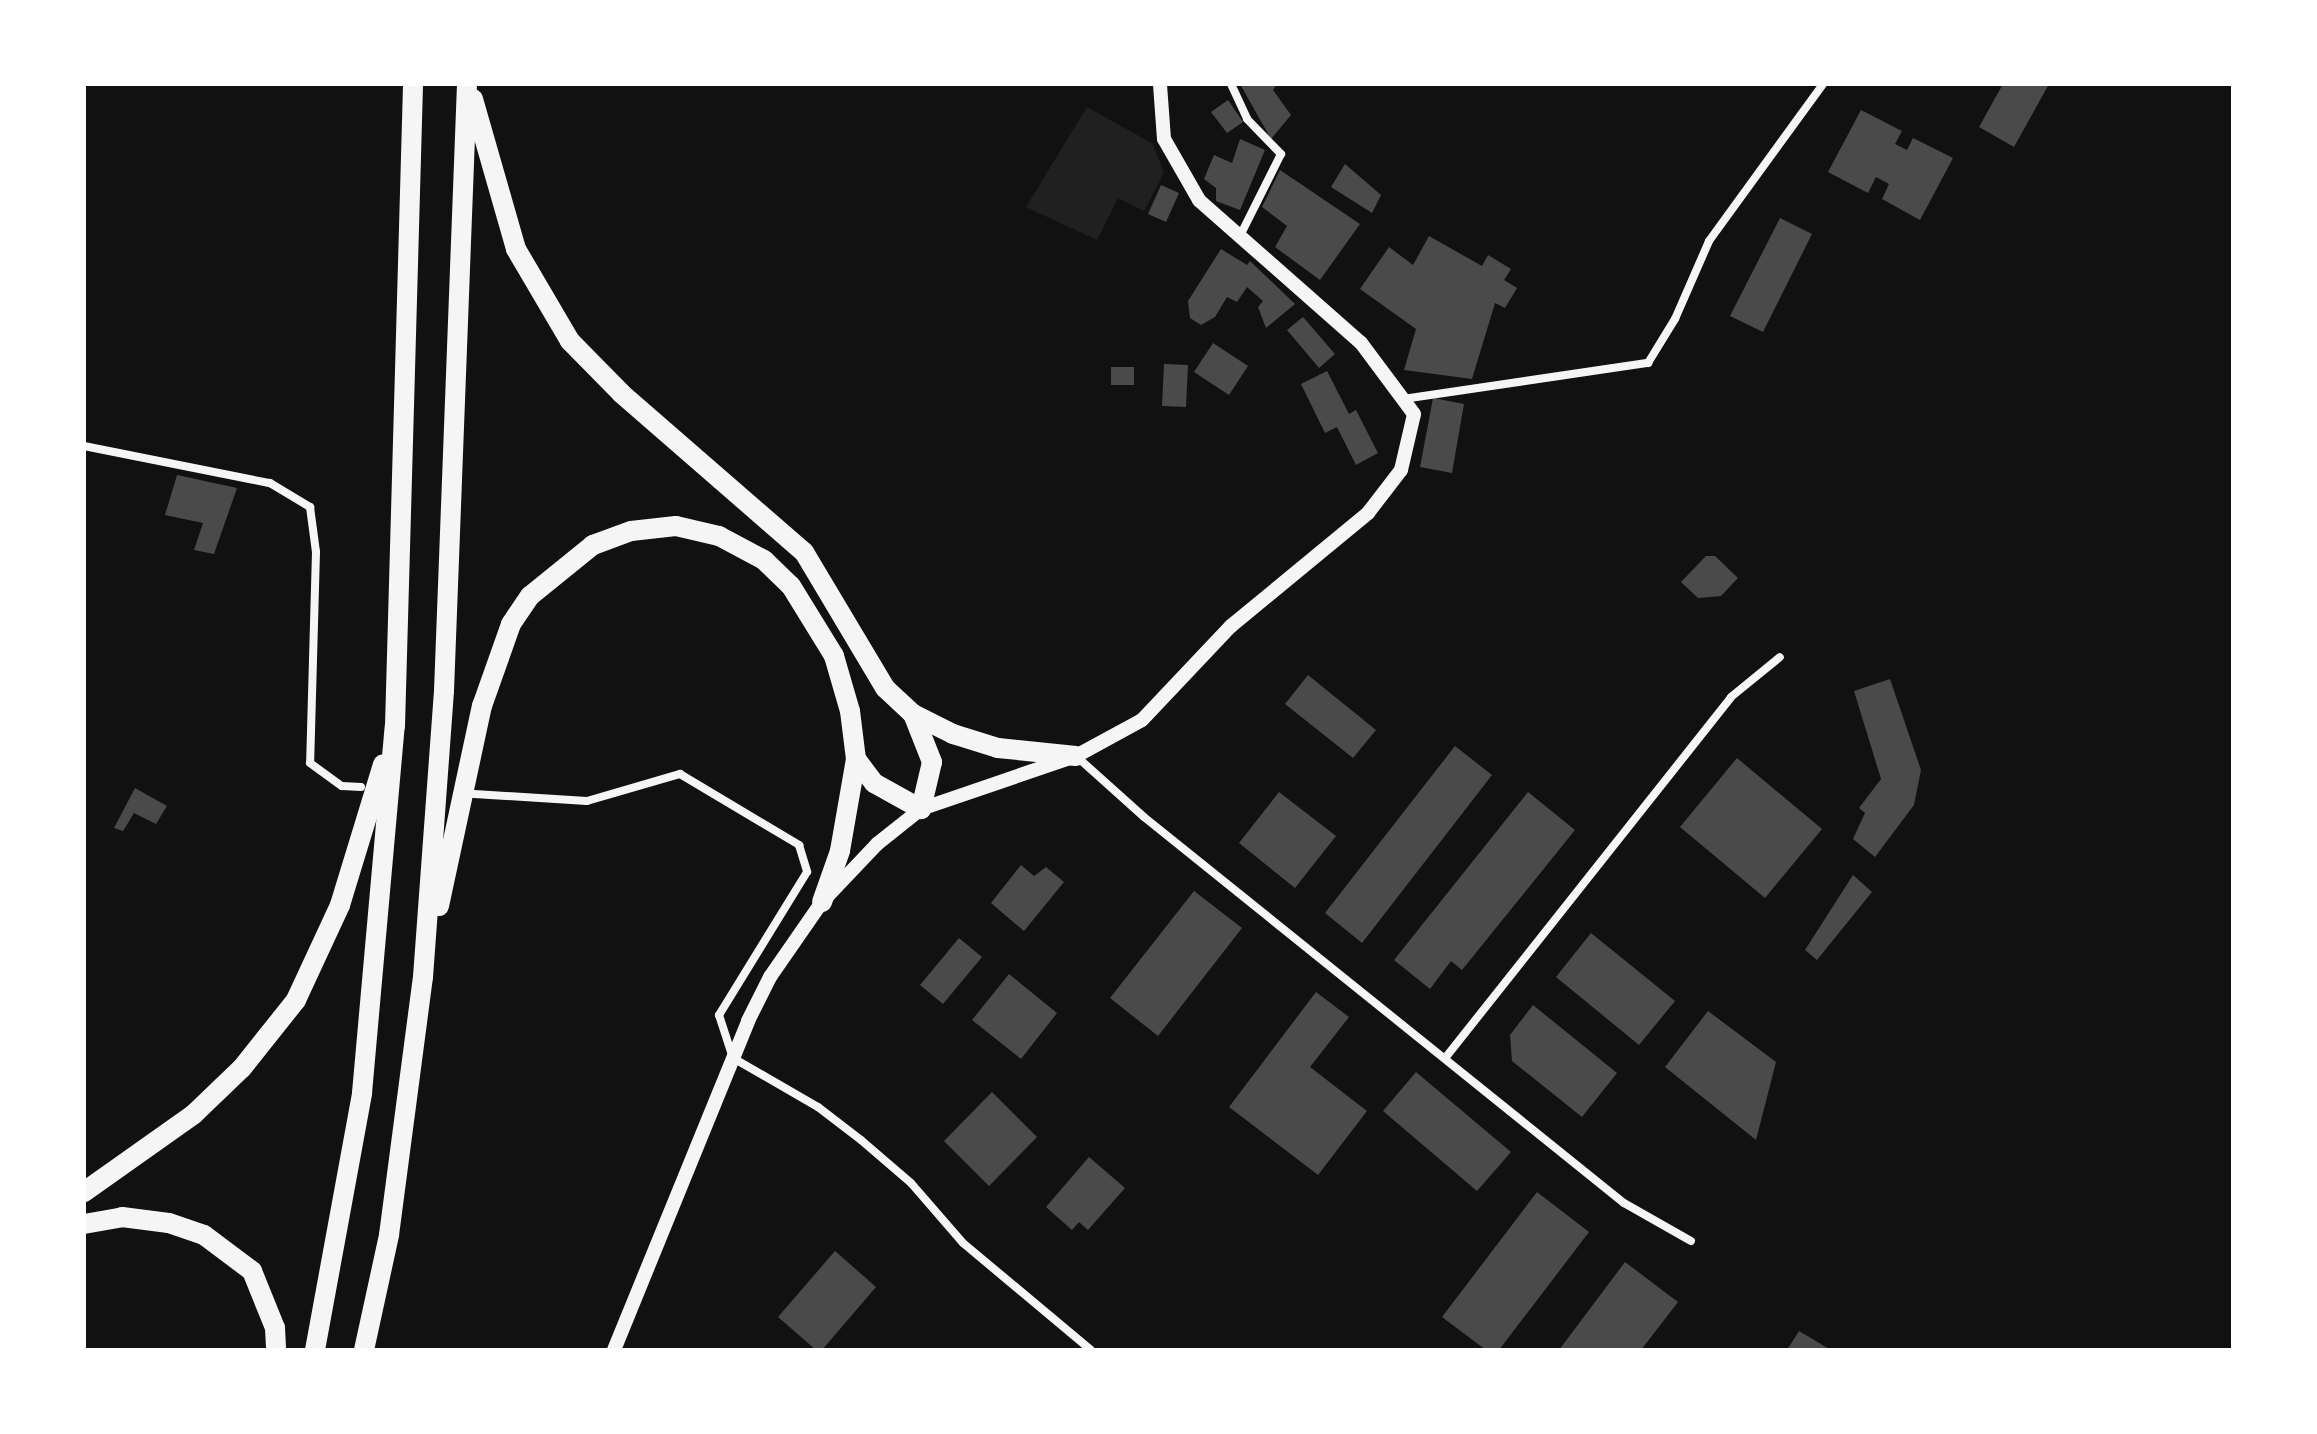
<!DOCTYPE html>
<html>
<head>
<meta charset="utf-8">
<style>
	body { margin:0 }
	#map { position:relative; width:2317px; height:1434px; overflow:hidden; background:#111; font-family:"DM Sans",sans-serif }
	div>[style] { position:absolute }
	.green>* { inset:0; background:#202020 }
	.building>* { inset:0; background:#4a4a4a }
	.minor>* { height:8px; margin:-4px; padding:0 4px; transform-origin:4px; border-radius:4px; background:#f5f5f5 }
	.tertiary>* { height:14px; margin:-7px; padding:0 7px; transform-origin:7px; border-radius:7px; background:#f5f5f5 }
	.motorway>* { height:20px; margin:-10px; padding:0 10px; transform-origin:10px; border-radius:10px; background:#f5f5f5 }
	span { translate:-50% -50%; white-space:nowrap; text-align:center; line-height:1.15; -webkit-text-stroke:6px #fff; paint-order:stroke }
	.frame { position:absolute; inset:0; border:86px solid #fff; pointer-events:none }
</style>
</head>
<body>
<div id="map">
	<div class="green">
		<div style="clip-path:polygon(1087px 107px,1153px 144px,1164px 173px,1144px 211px,1118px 198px,1097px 240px,1026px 207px)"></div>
	</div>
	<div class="building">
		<div style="clip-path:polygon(1240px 84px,1277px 84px,1273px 90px,1291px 115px,1271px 139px)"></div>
		<div style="clip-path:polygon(2003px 84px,2049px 84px,2014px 147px,1979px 127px)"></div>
		<div style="clip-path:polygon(1228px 100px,1243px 122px,1227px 133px,1211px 112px)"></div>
		<div style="clip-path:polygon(1861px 110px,1902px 131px,1895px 144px,1907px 150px,1913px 138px,1953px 158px,1920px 220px,1882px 199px,1889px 184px,1876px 177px,1868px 193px,1828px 172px)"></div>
		<div style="clip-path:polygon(1240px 139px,1265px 150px,1240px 210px,1216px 201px,1216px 188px,1204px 179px,1214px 155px,1232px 163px)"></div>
		<div style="clip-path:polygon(1345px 164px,1381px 195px,1372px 213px,1331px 187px)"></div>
		<div style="clip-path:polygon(1280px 170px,1360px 224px,1320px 280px,1275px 247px,1287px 226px,1262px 207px)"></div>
		<div style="clip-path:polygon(1161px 185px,1179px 193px,1166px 222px,1148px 214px)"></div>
		<div style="clip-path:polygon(1780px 218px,1812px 234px,1763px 332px,1730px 316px)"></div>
		<div style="clip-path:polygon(1429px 236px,1482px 266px,1488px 255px,1511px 269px,1504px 280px,1517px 288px,1505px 308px,1495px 303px,1472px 379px,1404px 370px,1416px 329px,1360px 289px,1389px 247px,1413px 265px)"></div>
		<div style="clip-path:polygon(1221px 249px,1247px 265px,1250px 261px,1295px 304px,1266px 328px,1258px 307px,1263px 301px,1247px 287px,1237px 302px,1227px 297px,1215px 317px,1201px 325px,1190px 318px,1188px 301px)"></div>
		<div style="clip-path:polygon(1303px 317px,1335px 354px,1319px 368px,1287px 330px)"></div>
		<div style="clip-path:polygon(1213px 343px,1248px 366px,1229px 395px,1194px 372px)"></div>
		<div style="clip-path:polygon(1164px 364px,1188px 365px,1186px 407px,1162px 406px)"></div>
		<div style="clip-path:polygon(1111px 367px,1134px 367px,1134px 385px,1111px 385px)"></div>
		<div style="clip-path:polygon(1327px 371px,1349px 414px,1356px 410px,1378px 453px,1356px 465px,1337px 427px,1325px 433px,1301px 384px)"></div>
		<div style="clip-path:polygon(1433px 398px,1464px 404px,1452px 473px,1420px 467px)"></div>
		<div style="clip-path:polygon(177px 475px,237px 488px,214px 554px,194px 550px,203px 523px,165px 515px)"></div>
		<div style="clip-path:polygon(1706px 556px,1715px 556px,1738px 578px,1721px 596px,1698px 598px,1681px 582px)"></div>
		<div style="clip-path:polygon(1308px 675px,1376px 730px,1353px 758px,1285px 704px)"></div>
		<div style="clip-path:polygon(1890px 679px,1921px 770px,1914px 805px,1875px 857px,1853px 839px,1865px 813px,1859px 808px,1881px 779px,1854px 691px)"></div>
		<div style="clip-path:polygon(1455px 746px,1492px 775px,1362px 943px,1325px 913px)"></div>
		<div style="clip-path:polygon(1737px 758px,1822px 829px,1765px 898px,1680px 827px)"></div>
		<div style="clip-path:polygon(135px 788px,167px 806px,156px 824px,134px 813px,123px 831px,114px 828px)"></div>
		<div style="clip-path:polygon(1279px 792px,1336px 836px,1295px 888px,1239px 843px)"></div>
		<div style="clip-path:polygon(1528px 792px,1575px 830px,1462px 970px,1451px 961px,1430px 989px,1394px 960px)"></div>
		<div style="clip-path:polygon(1021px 865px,1034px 876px,1046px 867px,1064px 882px,1024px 931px,991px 903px)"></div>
		<div style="clip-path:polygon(1853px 875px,1872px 892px,1817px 960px,1805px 950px)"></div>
		<div style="clip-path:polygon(1194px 891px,1242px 928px,1158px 1036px,1110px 998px)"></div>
		<div style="clip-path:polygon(1591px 933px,1675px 1001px,1639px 1045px,1556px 977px)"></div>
		<div style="clip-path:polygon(959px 938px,982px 957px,943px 1004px,920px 985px)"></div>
		<div style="clip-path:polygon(1009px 974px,1057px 1013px,1021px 1059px,972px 1020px)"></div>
		<div style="clip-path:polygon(1316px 992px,1349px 1017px,1310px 1067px,1367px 1111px,1318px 1175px,1229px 1107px)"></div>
		<div style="clip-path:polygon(1533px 1005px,1617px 1073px,1582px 1117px,1512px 1061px,1510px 1035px)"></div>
		<div style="clip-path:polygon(1708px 1011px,1776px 1062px,1756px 1140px,1665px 1067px)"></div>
		<div style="clip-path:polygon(1416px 1072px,1511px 1152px,1477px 1191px,1383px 1111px)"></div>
		<div style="clip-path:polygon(992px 1092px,1037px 1137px,989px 1186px,944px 1141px)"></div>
		<div style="clip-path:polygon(1089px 1157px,1125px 1188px,1088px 1230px,1079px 1222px,1072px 1230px,1046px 1207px)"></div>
		<div style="clip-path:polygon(1537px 1192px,1589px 1232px,1499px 1350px,1486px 1350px,1442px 1317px)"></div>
		<div style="clip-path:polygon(835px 1251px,876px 1287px,822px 1350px,816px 1350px,778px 1317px)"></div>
		<div style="clip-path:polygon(1625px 1262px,1678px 1302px,1641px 1350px,1559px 1350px)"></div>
		<div style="clip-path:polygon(1799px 1331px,1831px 1350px,1787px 1350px)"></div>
	</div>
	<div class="minor">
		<div style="left:1231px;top:84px;width:38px;rotate:65deg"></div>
		<div style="left:1247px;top:119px;width:49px;rotate:45.8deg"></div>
		<div style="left:1281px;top:154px;width:92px;rotate:116.6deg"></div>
		<div style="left:1403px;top:399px;width:248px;rotate:-8.4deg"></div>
		<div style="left:1648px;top:363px;width:52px;rotate:-58.5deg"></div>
		<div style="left:1675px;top:319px;width:85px;rotate:-66.4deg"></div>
		<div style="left:1709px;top:241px;width:194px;rotate:-54deg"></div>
		<div style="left:84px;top:446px;width:190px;rotate:11.3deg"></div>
		<div style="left:270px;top:483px;width:47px;rotate:31deg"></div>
		<div style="left:310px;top:507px;width:45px;rotate:82.4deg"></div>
		<div style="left:316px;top:552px;width:211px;rotate:91.6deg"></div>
		<div style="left:310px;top:763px;width:39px;rotate:36deg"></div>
		<div style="left:342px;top:786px;width:19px;rotate:3deg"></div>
		<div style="left:1076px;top:756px;width:91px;rotate:41.9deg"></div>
		<div style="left:1144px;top:817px;width:616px;rotate:38.81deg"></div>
		<div style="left:1624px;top:1203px;width:77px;rotate:29.6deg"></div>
		<div style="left:474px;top:794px;width:113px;rotate:3.5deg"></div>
		<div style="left:587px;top:801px;width:97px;rotate:-16.2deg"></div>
		<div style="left:680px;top:774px;width:139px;rotate:30.8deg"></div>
		<div style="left:799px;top:845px;width:28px;rotate:73deg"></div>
		<div style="left:807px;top:872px;width:168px;rotate:121.6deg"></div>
		<div style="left:719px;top:1015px;width:45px;rotate:72deg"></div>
		<div style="left:733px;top:1058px;width:98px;rotate:30deg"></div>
		<div style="left:818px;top:1107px;width:54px;rotate:37.5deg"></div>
		<div style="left:861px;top:1140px;width:66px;rotate:40.7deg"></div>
		<div style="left:911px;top:1183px;width:79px;rotate:49.1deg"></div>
		<div style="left:963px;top:1243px;width:167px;rotate:39.9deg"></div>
		<div style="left:1446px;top:1057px;width:459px;rotate:-51.6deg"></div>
		<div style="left:1731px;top:697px;width:63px;rotate:-39.2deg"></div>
	</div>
	<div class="tertiary">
		<div style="left:614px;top:1350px;width:355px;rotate:-67.8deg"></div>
		<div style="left:748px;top:1021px;width:49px;rotate:-63.4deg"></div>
		<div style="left:770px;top:977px;width:91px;rotate:-55.3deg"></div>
		<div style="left:822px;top:902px;width:80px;rotate:-46.5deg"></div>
		<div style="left:877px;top:844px;width:56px;rotate:-38.5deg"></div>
		<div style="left:921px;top:809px;width:164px;rotate:-18.9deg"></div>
		<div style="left:1076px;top:756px;width:75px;rotate:-28.6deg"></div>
		<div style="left:1142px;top:720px;width:129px;rotate:-46.6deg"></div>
		<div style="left:1231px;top:626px;width:178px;rotate:-39.5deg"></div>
		<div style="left:1368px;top:513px;width:54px;rotate:-52.5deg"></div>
		<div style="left:1401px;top:470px;width:57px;rotate:-76.9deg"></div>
		<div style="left:1414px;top:414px;width:89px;rotate:-126.7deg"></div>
		<div style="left:1361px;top:343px;width:216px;rotate:-138.6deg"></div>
		<div style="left:1199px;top:200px;width:70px;rotate:-119.8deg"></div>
		<div style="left:1164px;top:139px;width:55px;rotate:-94.2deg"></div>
	</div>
	<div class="motorway">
		<div style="left:473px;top:99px;width:156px;rotate:74deg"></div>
		<div style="left:516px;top:249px;width:107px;rotate:59.6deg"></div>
		<div style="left:570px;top:341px;width:74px;rotate:45.5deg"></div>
		<div style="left:622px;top:394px;width:241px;rotate:41deg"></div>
		<div style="left:804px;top:552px;width:158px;rotate:59.2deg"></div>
		<div style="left:885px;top:688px;width:38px;rotate:43deg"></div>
		<div style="left:913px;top:714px;width:45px;rotate:26.6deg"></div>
		<div style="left:953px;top:734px;width:47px;rotate:17.3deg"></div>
		<div style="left:998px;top:748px;width:78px;rotate:5.9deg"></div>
		<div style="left:856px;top:759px;width:30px;rotate:53deg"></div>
		<div style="left:874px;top:783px;width:54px;rotate:29deg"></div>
		<div style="left:921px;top:809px;width:48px;rotate:-76.8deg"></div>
		<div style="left:932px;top:762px;width:52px;rotate:-111.6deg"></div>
		<div style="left:439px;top:906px;width:205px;rotate:-77.9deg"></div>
		<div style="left:482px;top:706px;width:87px;rotate:-70.5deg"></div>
		<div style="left:511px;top:624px;width:34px;rotate:-56deg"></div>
		<div style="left:530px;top:596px;width:81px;rotate:-39deg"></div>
		<div style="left:593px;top:545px;width:40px;rotate:-20.2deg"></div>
		<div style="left:631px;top:531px;width:45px;rotate:-6.3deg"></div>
		<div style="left:676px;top:526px;width:44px;rotate:13.1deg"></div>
		<div style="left:719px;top:536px;width:51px;rotate:28.1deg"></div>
		<div style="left:764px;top:560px;width:37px;rotate:44deg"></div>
		<div style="left:791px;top:586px;width:82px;rotate:58.4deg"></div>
		<div style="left:834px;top:656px;width:57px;rotate:73.8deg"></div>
		<div style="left:850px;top:711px;width:48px;rotate:82.9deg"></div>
		<div style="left:856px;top:759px;width:93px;rotate:99.9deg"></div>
		<div style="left:840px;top:851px;width:54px;rotate:109.4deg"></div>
		<div style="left:84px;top:1192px;width:135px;rotate:-35.3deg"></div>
		<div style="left:194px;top:1114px;width:66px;rotate:-43.8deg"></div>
		<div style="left:242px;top:1068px;width:87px;rotate:-51.5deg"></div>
		<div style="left:296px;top:1000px;width:105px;rotate:-65.1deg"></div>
		<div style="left:340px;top:905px;width:147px;rotate:-73deg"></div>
		<div style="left:84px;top:1224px;width:39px;rotate:-10deg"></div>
		<div style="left:122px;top:1217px;width:47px;rotate:7.3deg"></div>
		<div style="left:169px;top:1223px;width:37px;rotate:19deg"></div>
		<div style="left:204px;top:1235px;width:60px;rotate:36.9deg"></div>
		<div style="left:252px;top:1271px;width:61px;rotate:68deg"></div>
		<div style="left:275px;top:1328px;width:22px;rotate:87deg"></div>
		<div style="left:315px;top:1350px;width:261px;rotate:-79.6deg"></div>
		<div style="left:362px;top:1093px;width:368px;rotate:-84.9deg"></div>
		<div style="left:395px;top:726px;width:642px;rotate:-88.39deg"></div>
		<div style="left:364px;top:1350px;width:118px;rotate:-77.7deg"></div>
		<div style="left:389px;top:1235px;width:260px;rotate:-82.5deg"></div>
		<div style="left:423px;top:977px;width:287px;rotate:-85.8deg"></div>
		<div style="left:444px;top:691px;width:607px;rotate:-87.83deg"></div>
	</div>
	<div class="frame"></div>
</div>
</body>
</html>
